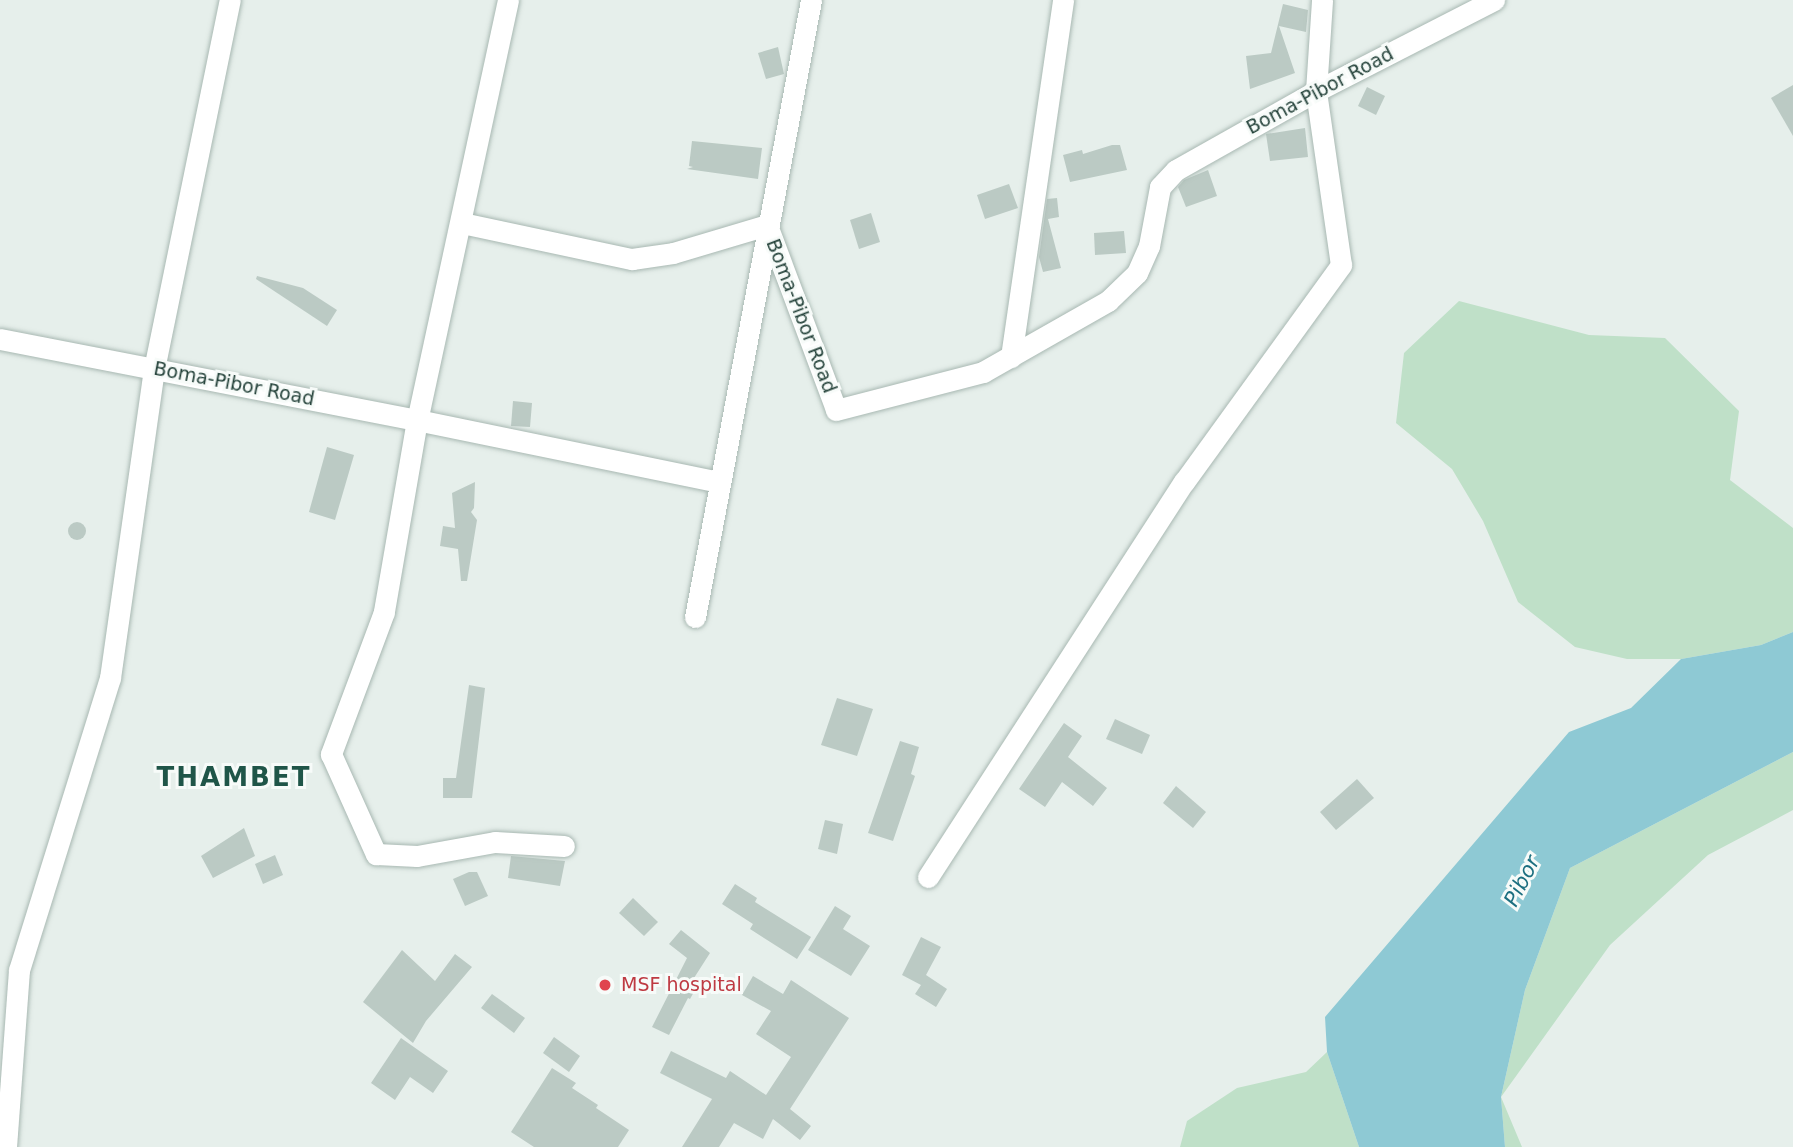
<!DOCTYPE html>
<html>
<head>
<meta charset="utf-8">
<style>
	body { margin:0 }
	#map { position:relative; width:1793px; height:1147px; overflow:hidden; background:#e6efeb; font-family:"DejaVu Sans",sans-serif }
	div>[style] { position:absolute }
	.green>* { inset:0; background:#bfe0c8 }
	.water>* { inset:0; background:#8ec9d4 }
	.building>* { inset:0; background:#bbcac4 }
	.round { border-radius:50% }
	.roads { filter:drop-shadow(0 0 2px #a8b8b2) drop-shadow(0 0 2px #a8b8b2) }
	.street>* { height:21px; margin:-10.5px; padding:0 10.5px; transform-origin:10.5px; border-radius:10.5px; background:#fff }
	.dots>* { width:19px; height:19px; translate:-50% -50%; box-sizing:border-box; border:4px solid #f7fbf9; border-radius:50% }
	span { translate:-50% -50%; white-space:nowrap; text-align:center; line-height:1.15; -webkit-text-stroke:6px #f7fbf9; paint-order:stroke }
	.street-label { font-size:19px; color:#24423a }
	.health-label { font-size:19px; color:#be3a42 }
	.left { translate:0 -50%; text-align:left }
	.water-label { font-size:21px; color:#1c6f80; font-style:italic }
	.district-label { font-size:26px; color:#1f5548; font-weight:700; letter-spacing:2px }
</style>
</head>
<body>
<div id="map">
	<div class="green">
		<div style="clip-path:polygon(1459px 301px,1589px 335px,1665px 338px,1739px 411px,1730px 480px,1793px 528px,1793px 632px,1761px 645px,1681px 659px,1627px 659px,1575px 647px,1518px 602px,1483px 521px,1452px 469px,1396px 423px,1404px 353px)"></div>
		<div style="clip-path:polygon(1793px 752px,1793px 810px,1708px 855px,1610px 945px,1501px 1097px,1522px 1147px,1505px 1147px,1501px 1097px,1525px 990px,1570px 868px)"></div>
		<div style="clip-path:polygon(1327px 1052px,1359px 1147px,1180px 1147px,1187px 1121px,1237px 1088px,1306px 1072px)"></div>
	</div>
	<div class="water">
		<div style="clip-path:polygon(1793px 632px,1793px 752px,1570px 868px,1525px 990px,1501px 1097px,1505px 1147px,1359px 1147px,1327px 1052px,1325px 1017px,1569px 732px,1631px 708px,1681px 659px,1761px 645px)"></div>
	</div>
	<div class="building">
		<div style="clip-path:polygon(1283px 4px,1308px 10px,1306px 32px,1279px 26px,1295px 73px,1250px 89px,1246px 56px,1271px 53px)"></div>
		<div style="clip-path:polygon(778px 47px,784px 74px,766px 79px,758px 53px)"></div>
		<div style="clip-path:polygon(1793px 85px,1793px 136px,1771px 98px)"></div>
		<div style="clip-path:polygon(1367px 87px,1385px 96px,1376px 115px,1358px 106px)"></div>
		<div style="clip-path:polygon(1305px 128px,1308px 157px,1270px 161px,1266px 134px)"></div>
		<div style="clip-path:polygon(692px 141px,762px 148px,758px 179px,687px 169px,693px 167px,689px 166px)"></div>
		<div style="clip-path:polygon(1112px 145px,1120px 145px,1127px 170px,1070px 182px,1063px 155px,1082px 150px,1083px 154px)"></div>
		<div style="clip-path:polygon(1208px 170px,1217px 196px,1186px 207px,1178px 187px,1184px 180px)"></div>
		<div style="clip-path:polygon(1009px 184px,1018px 208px,985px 219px,977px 195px)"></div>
		<div style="clip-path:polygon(1057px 198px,1059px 217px,1048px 219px,1061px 268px,1043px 272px,1039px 257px,1047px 199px)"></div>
		<div style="clip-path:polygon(871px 213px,880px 242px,859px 249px,850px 220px)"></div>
		<div style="clip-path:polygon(1124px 231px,1126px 253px,1095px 255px,1094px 233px)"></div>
		<div style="clip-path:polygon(257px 276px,303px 288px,337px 310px,327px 326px,256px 279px)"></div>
		<div style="clip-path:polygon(513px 401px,532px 403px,530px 427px,511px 426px)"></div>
		<div style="clip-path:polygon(327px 447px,354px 455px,335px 520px,309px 512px)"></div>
		<div style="clip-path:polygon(475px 482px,474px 508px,471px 512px,477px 520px,467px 581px,461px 581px,458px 549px,440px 546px,443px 526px,455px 528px,452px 493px)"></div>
		<div class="round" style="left:68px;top:522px;width:18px;height:18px"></div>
		<div style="clip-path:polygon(469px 685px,485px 688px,472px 798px,443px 798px,443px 778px,456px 778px)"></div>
		<div style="clip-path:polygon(837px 698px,873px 709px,857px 756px,821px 745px)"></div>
		<div style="clip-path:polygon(1115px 719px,1150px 735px,1142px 754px,1106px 739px)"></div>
		<div style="clip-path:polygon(1064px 723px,1082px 736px,1068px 757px,1107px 788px,1093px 806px,1062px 782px,1045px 807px,1019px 789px)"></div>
		<div style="clip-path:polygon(900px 741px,919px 747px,911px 774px,915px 776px,893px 841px,868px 833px)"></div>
		<div style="clip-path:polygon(1357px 779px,1374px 798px,1336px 830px,1320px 812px)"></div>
		<div style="clip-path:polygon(1176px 786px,1206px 812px,1193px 828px,1163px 803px)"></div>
		<div style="clip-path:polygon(825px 820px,843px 824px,837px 854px,818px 849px)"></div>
		<div style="clip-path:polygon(244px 828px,255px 856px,213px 878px,201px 856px)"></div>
		<div style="clip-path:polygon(275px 855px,283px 875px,263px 884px,255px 864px)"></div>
		<div style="clip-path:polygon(511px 856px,565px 861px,560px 886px,508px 878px)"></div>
		<div style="clip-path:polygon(469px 872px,477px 872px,488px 896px,465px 906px,453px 879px)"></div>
		<div style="clip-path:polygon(735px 884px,757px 898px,755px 902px,811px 937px,797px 959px,750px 929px,753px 924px,722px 904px)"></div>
		<div style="clip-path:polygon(633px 898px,658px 922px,644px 936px,619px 913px)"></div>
		<div style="clip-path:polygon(835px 906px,851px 916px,843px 929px,870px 946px,851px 976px,808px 950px)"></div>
		<div style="clip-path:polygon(681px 930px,710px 953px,694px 978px,700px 981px,690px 999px,688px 998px,669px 1035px,652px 1027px,687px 958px,669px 944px)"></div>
		<div style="clip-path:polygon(921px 937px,941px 947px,926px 975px,947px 989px,936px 1007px,915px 994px,921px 985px,902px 975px)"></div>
		<div style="clip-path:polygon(402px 950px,435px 981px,455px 954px,472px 967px,426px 1021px,413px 1043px,363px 1002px)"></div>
		<div style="clip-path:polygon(753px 976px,783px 994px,791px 980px,849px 1018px,790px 1109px,811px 1126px,800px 1140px,773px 1119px,763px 1139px,734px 1123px,719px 1147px,682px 1147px,712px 1099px,660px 1073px,671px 1051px,726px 1078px,730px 1071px,766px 1095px,791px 1057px,756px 1034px,771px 1011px,742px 995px)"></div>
		<div style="clip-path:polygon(492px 994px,525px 1018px,514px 1033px,481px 1008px)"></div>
		<div style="clip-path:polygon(554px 1037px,580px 1056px,569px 1072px,543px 1053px)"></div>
		<div style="clip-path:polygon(401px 1038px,448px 1071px,433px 1093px,410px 1077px,395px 1100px,371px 1083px)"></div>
		<div style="clip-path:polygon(552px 1068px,576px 1083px,572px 1088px,598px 1105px,596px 1108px,629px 1130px,618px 1147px,534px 1147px,511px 1132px)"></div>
	</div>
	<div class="roads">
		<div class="street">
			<div style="left:508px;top:0;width:430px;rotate:102.2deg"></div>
			<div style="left:417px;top:420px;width:195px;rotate:99.8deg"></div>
			<div style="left:384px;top:612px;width:152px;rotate:110.5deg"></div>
			<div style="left:331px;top:754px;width:110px;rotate:65.8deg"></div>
			<div style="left:376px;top:854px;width:41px;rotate:2.8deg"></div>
			<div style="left:417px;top:856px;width:79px;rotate:-10.2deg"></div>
			<div style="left:495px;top:842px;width:69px;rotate:3.3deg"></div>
			<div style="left:462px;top:223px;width:174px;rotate:12deg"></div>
			<div style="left:632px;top:259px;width:41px;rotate:-8.3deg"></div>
			<div style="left:673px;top:253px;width:98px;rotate:-16.6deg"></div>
			<div style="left:767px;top:225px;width:197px;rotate:69.5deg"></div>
			<div style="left:836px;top:410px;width:152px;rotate:-14.5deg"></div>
			<div style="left:983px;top:372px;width:144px;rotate:-29.6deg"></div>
			<div style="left:1108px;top:301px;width:40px;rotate:-44deg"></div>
			<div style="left:1137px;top:273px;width:30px;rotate:-66deg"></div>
			<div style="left:1149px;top:246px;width:60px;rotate:-79.4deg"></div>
			<div style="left:1160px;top:187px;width:23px;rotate:-47deg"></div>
			<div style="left:1176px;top:170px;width:161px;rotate:-29.4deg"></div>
			<div style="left:1316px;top:91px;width:200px;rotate:-27.1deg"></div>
			<div style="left:0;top:339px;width:425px;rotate:11deg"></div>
			<div style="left:417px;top:420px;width:308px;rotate:11.6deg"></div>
			<div style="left:1011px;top:357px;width:361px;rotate:-81.7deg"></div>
			<div style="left:695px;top:617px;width:628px;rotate:-79.35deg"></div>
			<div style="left:928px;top:877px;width:471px;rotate:-57.1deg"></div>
			<div style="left:1184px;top:482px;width:268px;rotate:-54.1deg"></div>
			<div style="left:1341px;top:265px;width:176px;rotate:-98.2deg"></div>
			<div style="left:1316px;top:91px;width:91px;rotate:-86.2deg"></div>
			<div style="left:6px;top:1147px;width:177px;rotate:-85.8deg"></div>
			<div style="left:19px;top:970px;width:306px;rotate:-72.7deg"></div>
			<div style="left:110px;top:678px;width:312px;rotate:-81.9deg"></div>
			<div style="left:154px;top:369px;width:377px;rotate:-78.4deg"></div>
		</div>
	</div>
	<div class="dots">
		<div style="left:605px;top:985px;background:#e0444e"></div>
	</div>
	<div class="street-label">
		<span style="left:1320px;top:91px;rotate:-28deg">Boma-Pibor Road</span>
		<span style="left:801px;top:316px;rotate:69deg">Boma-Pibor Road</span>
		<span style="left:234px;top:384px;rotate:11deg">Boma-Pibor Road</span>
	</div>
	<div class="health-label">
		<span class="left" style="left:621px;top:985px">MSF hospital</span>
	</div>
	<div class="water-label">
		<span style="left:1522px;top:881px;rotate:-63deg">Pibor</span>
	</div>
	<div class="district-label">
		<span style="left:234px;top:778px">THAMBET</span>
	</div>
</div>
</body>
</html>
